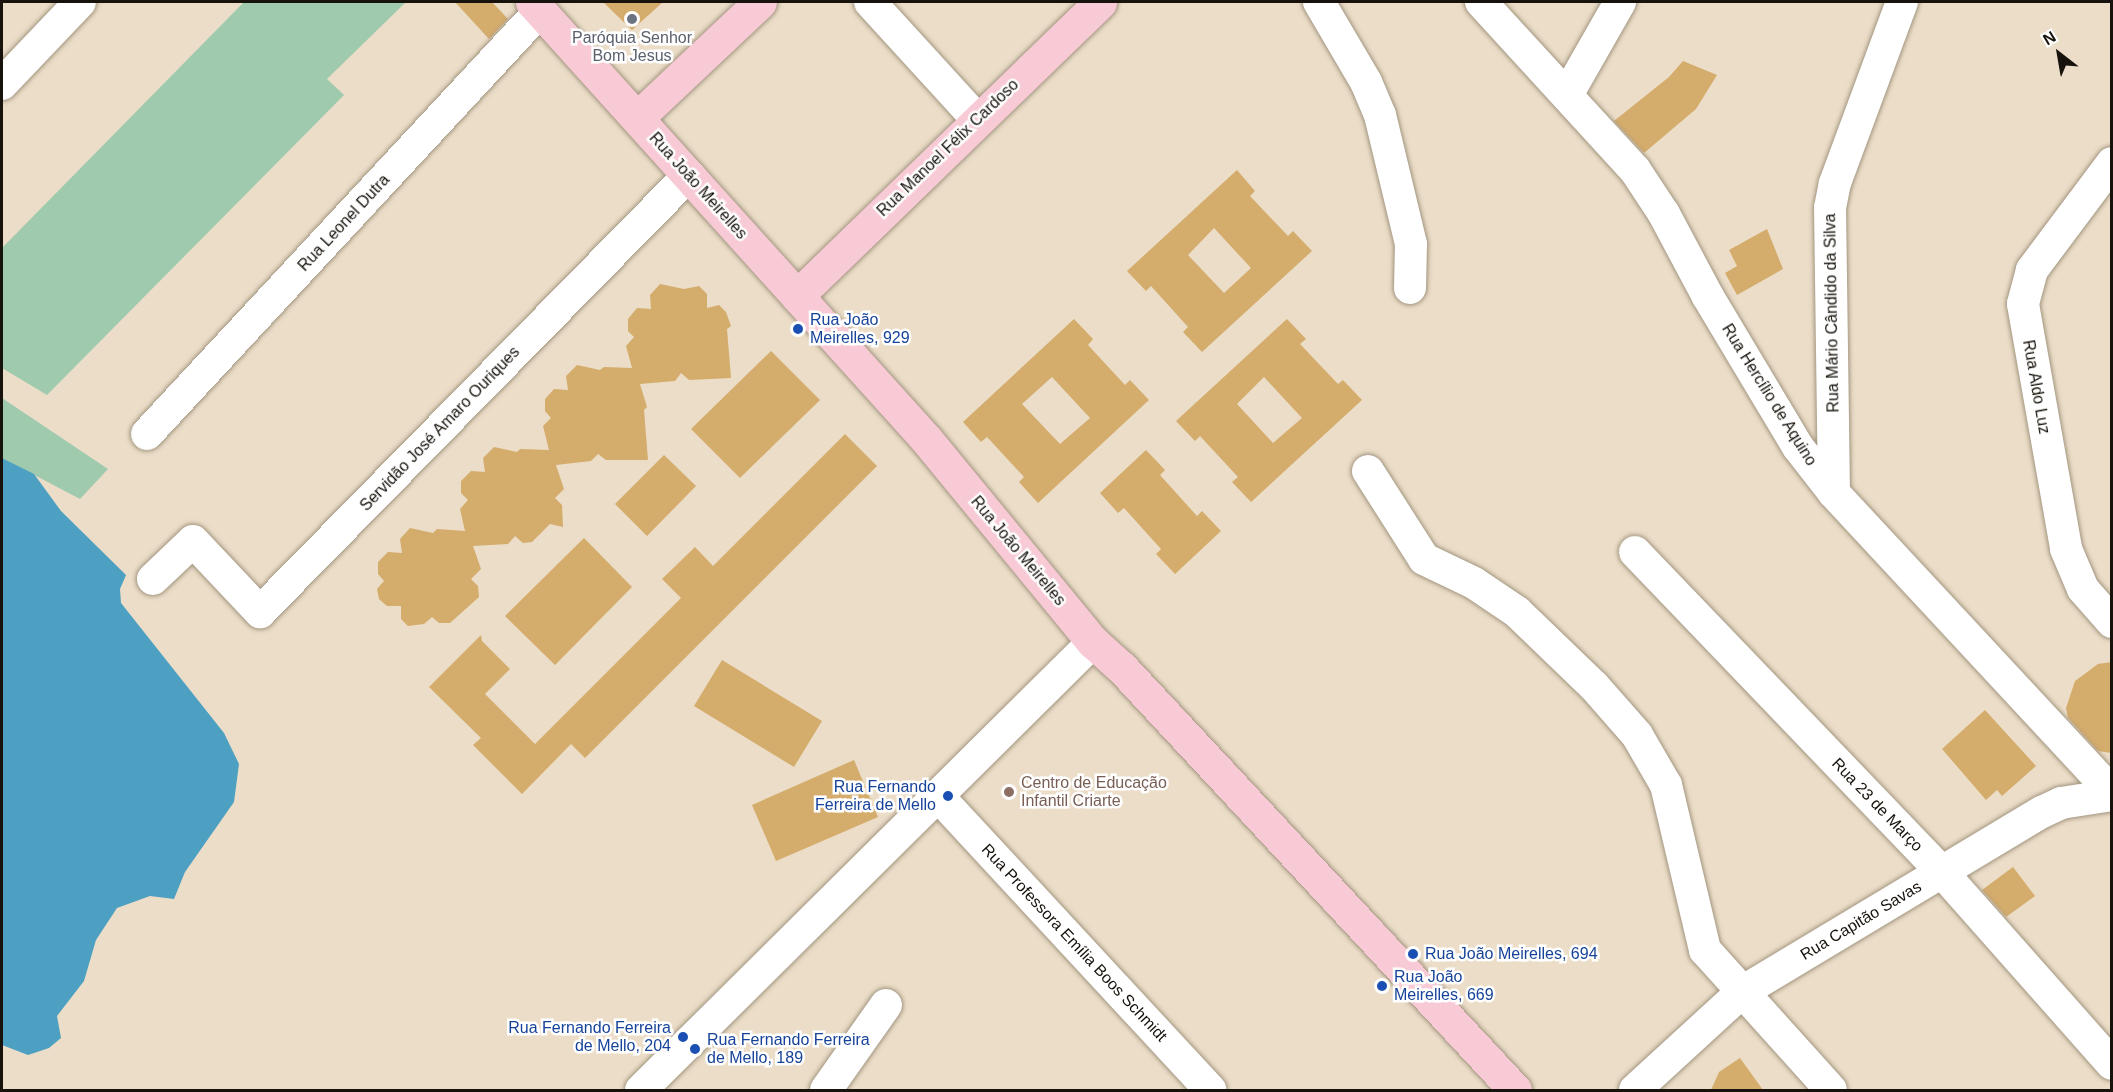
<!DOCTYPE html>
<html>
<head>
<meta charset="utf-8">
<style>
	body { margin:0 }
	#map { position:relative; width:2113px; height:1092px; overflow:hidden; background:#ebddc7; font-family:Helvetica,sans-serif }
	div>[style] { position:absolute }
	.green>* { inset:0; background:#9fcaae }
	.water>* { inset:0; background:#4ea0c2 }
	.building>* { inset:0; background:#d4ac6c }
	.roads { filter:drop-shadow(0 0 2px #a39681) drop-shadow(0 0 2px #a39681) }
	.minor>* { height:32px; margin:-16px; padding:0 16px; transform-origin:16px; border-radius:16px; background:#fff }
	.major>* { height:33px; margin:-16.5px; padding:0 16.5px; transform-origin:16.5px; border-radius:16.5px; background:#f8cad6 }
	.dots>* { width:16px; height:16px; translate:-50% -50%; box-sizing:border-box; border:3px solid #fff; border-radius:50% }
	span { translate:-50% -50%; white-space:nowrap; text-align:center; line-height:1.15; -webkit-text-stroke:5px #fff; paint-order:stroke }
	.worship-label { font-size:16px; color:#5b616d }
	.street-label { font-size:16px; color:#17120b }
	.transit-label { font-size:16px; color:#164399 }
	.left { translate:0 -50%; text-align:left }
	.right { translate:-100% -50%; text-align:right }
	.education-label { font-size:16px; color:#785e54 }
	.frame { position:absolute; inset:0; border:3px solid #17120b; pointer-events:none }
	.north { position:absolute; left:2029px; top:24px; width:60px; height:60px; -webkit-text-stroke:4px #fff; paint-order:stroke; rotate:329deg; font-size:16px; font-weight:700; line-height:24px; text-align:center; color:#17120b }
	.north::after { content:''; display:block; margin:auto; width:21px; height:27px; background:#17120b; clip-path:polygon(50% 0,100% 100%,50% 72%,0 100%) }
</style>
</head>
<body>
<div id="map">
	<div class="green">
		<div style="clip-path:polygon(244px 2px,406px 2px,327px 79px,344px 95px,47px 395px,2px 368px,2px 248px)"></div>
		<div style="clip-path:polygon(2px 398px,108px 469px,80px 499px,2px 458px)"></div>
	</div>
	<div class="water">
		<div style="clip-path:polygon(2px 458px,34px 474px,61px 511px,126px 575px,120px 589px,121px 603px,224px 733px,239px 764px,234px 802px,185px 872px,174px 899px,150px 896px,117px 908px,96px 940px,84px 981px,57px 1016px,61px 1038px,49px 1048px,28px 1055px,2px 1045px)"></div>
	</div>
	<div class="building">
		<div style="clip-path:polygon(455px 2px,492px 2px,508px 19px,489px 39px)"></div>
		<div style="clip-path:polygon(603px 2px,663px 2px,632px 30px)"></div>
		<div style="clip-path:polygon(1683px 61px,1717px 75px,1696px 109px,1644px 153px,1614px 121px,1669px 77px)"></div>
		<div style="clip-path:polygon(evenodd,1237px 170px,1255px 191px,1250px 196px,1288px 236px,1293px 231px,1312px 251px,1202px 352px,1183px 332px,1188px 327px,1151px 286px,1146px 291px,1127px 271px,1237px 170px,1214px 228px,1251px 268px,1224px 293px,1188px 255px,1214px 228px)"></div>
		<div style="clip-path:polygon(1767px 229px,1783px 269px,1737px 295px,1725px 273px,1737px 266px,1729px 250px)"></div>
		<div style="clip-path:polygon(660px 284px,684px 289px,699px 286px,707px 294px,707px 308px,719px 305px,726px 312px,731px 326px,727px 329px,731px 378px,689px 380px,681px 373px,675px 381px,640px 384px,647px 407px,644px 410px,648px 460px,606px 460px,598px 454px,591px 461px,556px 465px,564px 489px,555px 498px,562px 505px,563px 527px,550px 524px,532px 542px,523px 543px,515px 536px,508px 544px,473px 546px,481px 569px,471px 579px,478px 586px,479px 597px,450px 623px,439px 623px,432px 617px,424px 624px,408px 626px,401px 619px,401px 606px,387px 606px,379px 599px,377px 589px,384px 581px,378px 574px,378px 562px,388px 552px,402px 553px,400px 539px,410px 528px,433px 533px,437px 529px,465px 531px,460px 509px,468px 500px,461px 493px,461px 481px,471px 471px,485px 472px,483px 458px,494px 447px,517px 452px,520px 449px,549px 450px,543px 426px,551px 418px,545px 411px,545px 399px,554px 389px,568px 390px,566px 376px,577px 365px,600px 370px,604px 367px,632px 368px,626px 346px,634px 337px,628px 331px,628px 319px,637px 308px,651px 309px,650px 295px)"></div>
		<div style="clip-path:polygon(evenodd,1074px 319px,1093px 339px,1088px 345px,1125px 385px,1130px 380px,1149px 400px,1038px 503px,1019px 482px,1024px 477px,987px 437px,981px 442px,963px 422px,1074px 319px,1052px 377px,1090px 418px,1060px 444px,1022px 404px,1052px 377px)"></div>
		<div style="clip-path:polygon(evenodd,1287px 319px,1306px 339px,1300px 344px,1338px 384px,1343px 380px,1362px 400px,1251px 502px,1232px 482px,1238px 477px,1200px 436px,1195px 441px,1176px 421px,1287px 319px,1264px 377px,1302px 418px,1273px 443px,1237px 404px,1264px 377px)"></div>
		<div style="clip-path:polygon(771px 351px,820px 400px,740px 478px,691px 429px)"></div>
		<div style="clip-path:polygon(845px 434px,877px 466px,585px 758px,571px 744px,522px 794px,473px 745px,481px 738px,429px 687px,481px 635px,482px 641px,510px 669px,485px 694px,535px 744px,681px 598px,662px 579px,695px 547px,713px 566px)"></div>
		<div style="clip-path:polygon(1146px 450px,1165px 470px,1160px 475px,1197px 516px,1202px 511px,1221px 531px,1175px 574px,1156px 554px,1161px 549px,1124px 508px,1118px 513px,1100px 493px)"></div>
		<div style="clip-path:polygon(664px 455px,696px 486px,647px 536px,615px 504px)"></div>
		<div style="clip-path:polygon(584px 538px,632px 587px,555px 665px,505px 616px)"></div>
		<div style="clip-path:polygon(722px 660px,822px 721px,794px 767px,694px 706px)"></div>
		<div style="clip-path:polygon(2112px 662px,2112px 753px,2098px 751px,2068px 718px,2066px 708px,2075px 681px,2098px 664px)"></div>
		<div style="clip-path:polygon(1985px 710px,2036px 766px,2002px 796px,1997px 790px,1986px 800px,1942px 749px)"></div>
		<div style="clip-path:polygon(854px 760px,878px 817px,776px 861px,752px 805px)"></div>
		<div style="clip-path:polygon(2013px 867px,2035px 896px,2006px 917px,1982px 890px)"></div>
		<div style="clip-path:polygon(1740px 1058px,1763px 1090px,1711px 1090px,1719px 1072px)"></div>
	</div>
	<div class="roads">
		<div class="minor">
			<div style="left:870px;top:2px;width:159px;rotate:47.6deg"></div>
			<div style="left:1319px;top:2px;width:93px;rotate:59.6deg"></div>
			<div style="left:1366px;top:82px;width:36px;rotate:67deg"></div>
			<div style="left:1380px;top:115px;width:133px;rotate:76.5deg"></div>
			<div style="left:1411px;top:244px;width:44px;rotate:91.3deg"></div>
			<div style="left:1481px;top:2px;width:228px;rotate:47.5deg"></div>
			<div style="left:1635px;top:170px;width:53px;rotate:56.6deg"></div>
			<div style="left:1664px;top:214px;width:92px;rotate:62deg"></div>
			<div style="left:1707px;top:295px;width:177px;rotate:59.1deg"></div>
			<div style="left:1798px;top:447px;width:58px;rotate:52deg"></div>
			<div style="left:1834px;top:493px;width:408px;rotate:47.1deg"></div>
			<div style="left:2px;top:84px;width:113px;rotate:-46.4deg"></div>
			<div style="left:1567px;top:95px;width:107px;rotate:-60.3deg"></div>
			<div style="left:2112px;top:163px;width:134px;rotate:126.8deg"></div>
			<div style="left:2032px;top:270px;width:35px;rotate:105deg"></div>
			<div style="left:2023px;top:304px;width:249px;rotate:80deg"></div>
			<div style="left:2066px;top:549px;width:43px;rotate:67deg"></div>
			<div style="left:2083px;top:589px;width:44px;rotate:48.7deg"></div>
			<div style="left:147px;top:434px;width:577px;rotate:-47.11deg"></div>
			<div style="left:1368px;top:471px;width:104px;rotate:57.5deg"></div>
			<div style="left:1424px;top:559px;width:55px;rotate:25.6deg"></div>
			<div style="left:1474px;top:583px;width:52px;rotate:34deg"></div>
			<div style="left:1517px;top:612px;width:107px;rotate:43.9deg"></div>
			<div style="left:1594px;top:686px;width:65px;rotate:48.7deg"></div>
			<div style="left:1637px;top:735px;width:58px;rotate:59.9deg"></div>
			<div style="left:1666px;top:785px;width:170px;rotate:76.7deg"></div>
			<div style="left:1705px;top:950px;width:188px;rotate:48deg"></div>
			<div style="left:1834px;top:493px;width:285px;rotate:-90.8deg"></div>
			<div style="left:1830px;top:208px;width:25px;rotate:-79deg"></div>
			<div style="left:1835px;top:183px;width:193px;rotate:-69.7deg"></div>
			<div style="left:1635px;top:552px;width:443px;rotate:46.2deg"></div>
			<div style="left:1942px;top:872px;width:256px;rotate:48.5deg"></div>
			<div style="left:153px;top:579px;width:55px;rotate:-43.5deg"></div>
			<div style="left:193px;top:541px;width:98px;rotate:46.7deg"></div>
			<div style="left:260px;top:612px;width:612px;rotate:-45.53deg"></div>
			<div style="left:938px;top:796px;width:401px;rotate:47.2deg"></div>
			<div style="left:641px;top:1090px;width:636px;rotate:-44.75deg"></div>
			<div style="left:826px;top:1090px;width:104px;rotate:-54.8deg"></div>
			<div style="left:1635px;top:1090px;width:145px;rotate:-42.5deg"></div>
			<div style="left:1742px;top:992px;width:350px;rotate:-31deg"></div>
			<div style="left:2042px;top:812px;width:21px;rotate:-25deg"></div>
			<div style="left:2061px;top:803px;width:52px;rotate:-8.9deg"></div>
		</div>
		<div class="major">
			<div style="left:532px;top:2px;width:588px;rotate:47.96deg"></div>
			<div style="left:926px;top:439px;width:263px;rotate:50.6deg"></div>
			<div style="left:1093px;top:642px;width:38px;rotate:42deg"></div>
			<div style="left:1121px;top:667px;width:578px;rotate:47.03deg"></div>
			<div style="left:637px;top:118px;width:169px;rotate:-43.3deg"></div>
			<div style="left:797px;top:296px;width:422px;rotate:-44.1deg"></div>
		</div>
	</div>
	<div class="dots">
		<div style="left:632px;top:19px;background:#6b7280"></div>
		<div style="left:798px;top:329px;background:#1a4fb4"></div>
		<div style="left:1009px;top:792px;background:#8d6e63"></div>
		<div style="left:948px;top:796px;background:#1a4fb4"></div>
		<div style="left:1413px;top:954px;background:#1a4fb4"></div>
		<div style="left:1382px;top:986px;background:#1a4fb4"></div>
		<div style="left:683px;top:1037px;background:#1a4fb4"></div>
		<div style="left:695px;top:1049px;background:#1a4fb4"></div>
	</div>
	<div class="worship-label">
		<span style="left:632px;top:47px">Paróquia Senhor<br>Bom Jesus</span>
	</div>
	<div class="street-label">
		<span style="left:948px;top:148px;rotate:-44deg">Rua Manoel Félix Cardoso</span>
		<span style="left:698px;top:186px;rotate:48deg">Rua João Meirelles</span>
		<span style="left:344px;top:223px;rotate:-47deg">Rua Leonel Dutra</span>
		<span style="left:1832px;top:313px;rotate:-91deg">Rua Mário Cândido da Silva</span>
		<span style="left:2036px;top:387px;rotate:80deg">Rua Aldo Luz</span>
		<span style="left:1769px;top:395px;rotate:58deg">Rua Hercílio de Aquino</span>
		<span style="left:440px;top:429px;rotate:-46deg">Servidão José Amaro Ouriques</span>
		<span style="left:1018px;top:551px;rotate:50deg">Rua João Meirelles</span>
		<span style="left:1877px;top:805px;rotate:46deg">Rua 23 de Março</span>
		<span style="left:1861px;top:921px;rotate:-31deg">Rua Capitão Savas</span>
		<span style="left:1074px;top:943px;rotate:47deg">Rua Professora Emília Boos Schmidt</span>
	</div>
	<div class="transit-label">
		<span class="left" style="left:810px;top:329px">Rua João<br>Meirelles, 929</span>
		<span class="right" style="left:936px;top:796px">Rua Fernando<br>Ferreira de Mello</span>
		<span class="left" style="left:1425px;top:954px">Rua João Meirelles, 694</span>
		<span class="left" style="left:1394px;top:986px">Rua João<br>Meirelles, 669</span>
		<span class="right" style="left:671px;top:1037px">Rua Fernando Ferreira<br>de Mello, 204</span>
		<span class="left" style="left:707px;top:1049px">Rua Fernando Ferreira<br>de Mello, 189</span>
	</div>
	<div class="education-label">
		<span class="left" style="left:1021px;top:792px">Centro de Educação<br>Infantil Criarte</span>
	</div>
	<div class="frame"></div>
	<div class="north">N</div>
</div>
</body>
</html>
